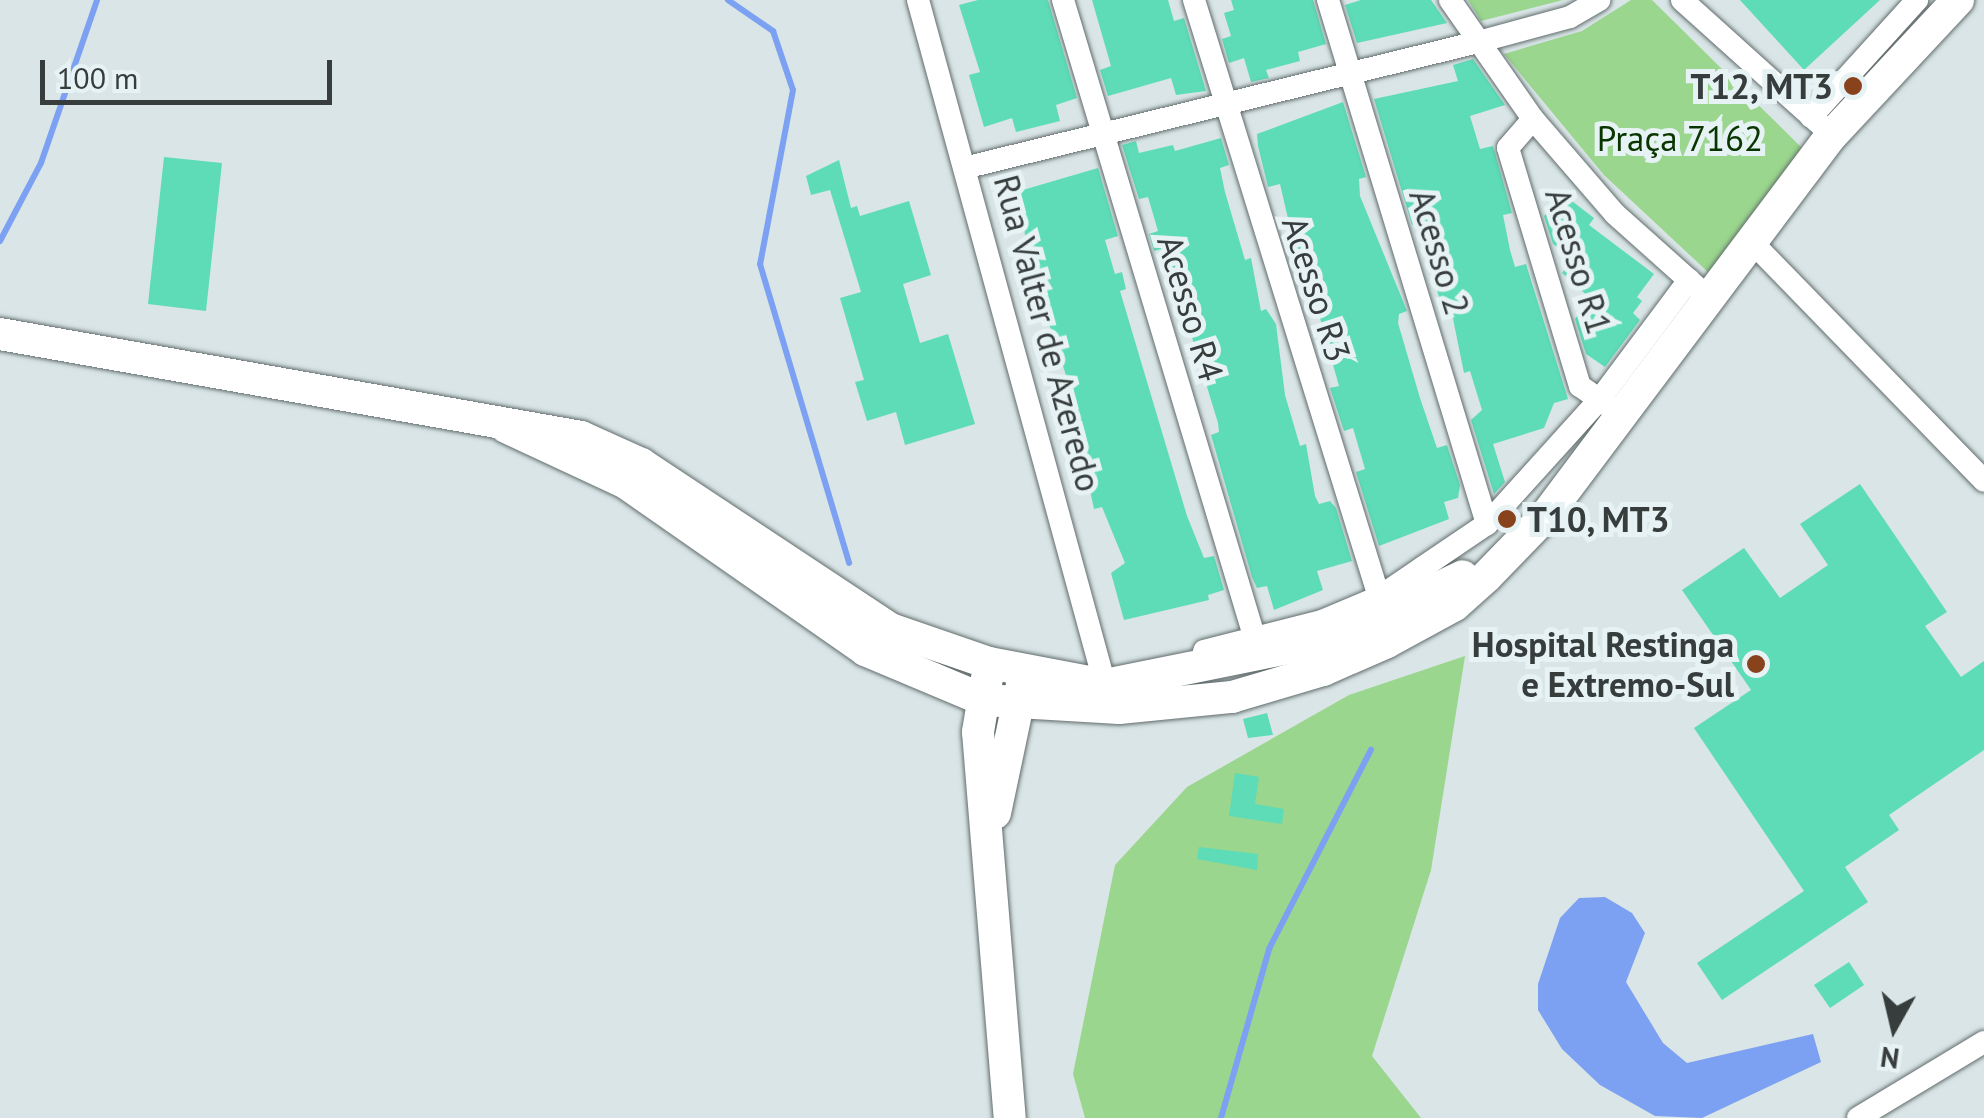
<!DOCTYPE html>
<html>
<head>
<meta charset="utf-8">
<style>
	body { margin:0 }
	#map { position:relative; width:1984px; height:1118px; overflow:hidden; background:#d9e5e6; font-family:"PT Sans",sans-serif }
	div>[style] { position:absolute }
	.green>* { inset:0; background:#9ad68d }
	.water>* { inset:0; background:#7da1f2 }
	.stream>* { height:6px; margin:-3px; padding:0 3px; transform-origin:3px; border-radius:3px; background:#7da1f2 }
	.building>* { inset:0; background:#5ddcb7 }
	.roads { filter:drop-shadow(0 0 2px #626c6d) drop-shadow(0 0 2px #626c6d) }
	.street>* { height:22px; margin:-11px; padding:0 11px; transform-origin:11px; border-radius:11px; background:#fff }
	.secondary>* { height:32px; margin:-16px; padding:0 16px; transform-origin:16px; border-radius:16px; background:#fff }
	.dots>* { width:28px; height:28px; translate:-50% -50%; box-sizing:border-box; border:5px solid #e6f2f3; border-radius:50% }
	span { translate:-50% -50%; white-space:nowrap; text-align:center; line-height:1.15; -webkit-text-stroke:10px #e6f2f3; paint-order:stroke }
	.poi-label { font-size:35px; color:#373c3c; font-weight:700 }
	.right { translate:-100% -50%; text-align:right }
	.left { translate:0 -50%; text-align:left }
	.park-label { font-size:35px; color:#093500 }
	.street-label { font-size:35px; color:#373c3c }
	.north { position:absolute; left:1844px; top:978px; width:100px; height:100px; -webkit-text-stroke:8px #e6f2f3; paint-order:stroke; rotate:188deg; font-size:28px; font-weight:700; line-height:40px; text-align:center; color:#373c3c }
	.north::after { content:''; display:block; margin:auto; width:35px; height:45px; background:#373c3c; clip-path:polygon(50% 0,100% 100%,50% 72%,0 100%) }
	.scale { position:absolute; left:40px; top:60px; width:292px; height:45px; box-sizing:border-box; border:5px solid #373c3c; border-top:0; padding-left:12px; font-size:30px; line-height:35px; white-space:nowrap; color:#373c3c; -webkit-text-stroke:8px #e6f2f3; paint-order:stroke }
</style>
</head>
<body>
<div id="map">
	<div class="green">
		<div style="clip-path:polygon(1468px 0,1563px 0,1481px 21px)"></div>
		<div style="clip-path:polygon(1631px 0,1652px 0,1803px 149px,1709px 273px,1604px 175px,1504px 54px,1582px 31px)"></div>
		<div style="clip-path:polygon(1465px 656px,1431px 870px,1372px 1056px,1421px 1118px,1085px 1118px,1073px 1074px,1115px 865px,1187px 787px,1349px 695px)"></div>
	</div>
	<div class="water">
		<div style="clip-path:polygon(1605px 897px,1632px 913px,1645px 933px,1626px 982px,1663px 1043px,1687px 1063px,1813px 1034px,1821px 1062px,1702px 1118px,1655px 1116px,1600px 1085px,1562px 1049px,1538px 1010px,1538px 984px,1560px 918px,1579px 898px)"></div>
	</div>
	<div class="stream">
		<div style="left:728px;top:0;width:55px;rotate:34.6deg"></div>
		<div style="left:773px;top:31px;width:62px;rotate:71.3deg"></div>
		<div style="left:793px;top:90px;width:177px;rotate:100.7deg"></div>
		<div style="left:760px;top:264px;width:312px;rotate:73.4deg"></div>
		<div style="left:0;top:241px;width:88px;rotate:-62.3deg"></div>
		<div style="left:41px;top:163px;width:172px;rotate:-71deg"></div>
		<div style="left:1221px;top:1118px;width:176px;rotate:-74.1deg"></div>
		<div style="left:1269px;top:949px;width:224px;rotate:-62.9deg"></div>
	</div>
	<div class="building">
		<div style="clip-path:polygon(978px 0,1048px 0,1077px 98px,1056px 105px,1060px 121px,1016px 132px,1012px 118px,984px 127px,969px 75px,980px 72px,959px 5px)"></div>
		<div style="clip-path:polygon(1092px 0,1168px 0,1174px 21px,1184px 18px,1206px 91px,1176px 95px,1171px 78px,1108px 96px,1100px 70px,1111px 66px)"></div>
		<div style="clip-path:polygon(1231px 0,1313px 0,1326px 44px,1298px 52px,1300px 61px,1266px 70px,1269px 78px,1251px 82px,1244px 58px,1229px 63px,1222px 39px,1231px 36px,1224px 13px,1234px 10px)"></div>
		<div style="clip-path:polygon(1361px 0,1431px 0,1447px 23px,1357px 43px,1345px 5px)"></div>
		<div style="clip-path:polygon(1740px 0,1880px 0,1804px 70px)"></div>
		<div style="clip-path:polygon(1473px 59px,1505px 105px,1470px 116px,1480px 149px,1493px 146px,1512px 213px,1503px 215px,1510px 250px,1515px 267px,1526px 264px,1568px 399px,1554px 403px,1544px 428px,1493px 444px,1505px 482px,1494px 494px,1471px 420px,1482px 410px,1470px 371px,1464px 373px,1450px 304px,1442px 307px,1437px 290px,1446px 287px,1426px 221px,1412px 225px,1374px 99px,1458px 81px,1453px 65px)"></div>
		<div style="clip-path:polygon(1343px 102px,1366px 177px,1359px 179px,1360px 196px,1407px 311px,1399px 314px,1398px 323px,1420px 398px,1437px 448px,1447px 445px,1460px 485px,1458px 498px,1444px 502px,1449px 519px,1379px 546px,1356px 472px,1365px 469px,1353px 428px,1344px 431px,1330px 388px,1339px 386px,1306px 268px,1300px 270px,1280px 184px,1268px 187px,1258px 146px,1257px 134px)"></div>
		<div style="clip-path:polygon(1221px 138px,1229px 165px,1220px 168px,1225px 192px,1245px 260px,1251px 258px,1261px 311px,1266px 309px,1276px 324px,1285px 395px,1300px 446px,1306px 444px,1315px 496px,1319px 504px,1330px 501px,1336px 508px,1352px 561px,1317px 571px,1323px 590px,1274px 610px,1267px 586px,1257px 588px,1252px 577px,1211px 435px,1219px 432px,1218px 423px,1190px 331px,1184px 333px,1179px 316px,1185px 315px,1168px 256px,1165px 248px,1154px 251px,1149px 234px,1158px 231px,1148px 197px,1139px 199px,1122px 145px,1136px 141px,1139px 153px,1173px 145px,1175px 151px)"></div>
		<div style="clip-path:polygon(164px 157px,222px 163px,206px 311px,148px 304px)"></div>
		<div style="clip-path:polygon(839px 160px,851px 208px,857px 206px,860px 216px,909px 201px,931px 275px,903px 284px,920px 343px,948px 334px,975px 424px,905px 445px,896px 412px,867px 421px,855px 382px,864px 380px,840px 298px,861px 292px,830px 190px,811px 195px,806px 176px)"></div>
		<div style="clip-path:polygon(1098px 168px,1118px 236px,1105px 240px,1115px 274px,1122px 272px,1126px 289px,1120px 291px,1187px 516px,1204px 558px,1214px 556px,1224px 590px,1208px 595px,1209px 600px,1124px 620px,1111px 573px,1125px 563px,1102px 507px,1094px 509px,1079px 438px,1086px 436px,1029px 263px,1024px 228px,1009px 232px,997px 191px,1014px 186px,1016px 192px)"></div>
		<div style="clip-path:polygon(1564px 195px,1594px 218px,1589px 225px,1654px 274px,1637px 297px,1642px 301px,1633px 313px,1640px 320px,1605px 367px,1586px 354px,1575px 319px,1590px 298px,1562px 273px,1572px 258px,1553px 244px,1544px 216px)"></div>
		<div style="clip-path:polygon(1860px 484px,1947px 612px,1925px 626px,1961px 677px,1984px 661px,1984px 750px,1889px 815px,1899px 830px,1845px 867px,1868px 902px,1722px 1000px,1697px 963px,1804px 891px,1694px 728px,1751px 690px,1682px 590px,1744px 548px,1780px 598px,1828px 565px,1800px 524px)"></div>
		<div style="clip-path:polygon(1267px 713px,1273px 735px,1248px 738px,1243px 719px)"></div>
		<div style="clip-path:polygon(1235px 773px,1259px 777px,1255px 804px,1284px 809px,1282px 824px,1229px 816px)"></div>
		<div style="clip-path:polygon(1199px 847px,1258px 854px,1257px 870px,1197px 859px)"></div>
		<div style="clip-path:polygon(1849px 962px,1864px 985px,1830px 1008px,1814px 985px)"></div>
	</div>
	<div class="roads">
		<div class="street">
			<div style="left:918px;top:0;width:710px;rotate:74.73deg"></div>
			<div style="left:1063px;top:0;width:664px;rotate:73.28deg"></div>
			<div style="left:1194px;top:0;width:625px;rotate:72.78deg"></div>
			<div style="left:1328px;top:0;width:548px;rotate:73.12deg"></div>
			<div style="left:1450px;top:0;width:145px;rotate:55.1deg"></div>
			<div style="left:1533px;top:119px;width:125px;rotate:49.2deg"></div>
			<div style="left:1615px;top:214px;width:113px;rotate:41.8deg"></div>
			<div style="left:1682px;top:0;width:202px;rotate:42deg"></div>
			<div style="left:1811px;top:117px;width:158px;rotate:-47.8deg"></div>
			<div style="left:1533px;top:119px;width:38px;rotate:131deg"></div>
			<div style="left:1508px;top:148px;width:249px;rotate:73.2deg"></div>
			<div style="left:1580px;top:386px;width:39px;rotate:35deg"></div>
			<div style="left:968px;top:167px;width:525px;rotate:-13.77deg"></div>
			<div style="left:1478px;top:42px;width:95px;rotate:-15.2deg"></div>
			<div style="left:1570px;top:17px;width:34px;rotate:-30deg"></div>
			<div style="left:1749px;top:239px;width:337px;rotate:45.8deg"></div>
			<div style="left:1204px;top:651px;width:122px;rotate:-14.3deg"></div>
			<div style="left:1322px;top:621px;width:62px;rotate:-22.8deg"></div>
			<div style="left:1379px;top:597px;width:130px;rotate:-34.1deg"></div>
			<div style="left:1487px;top:524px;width:169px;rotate:-47.9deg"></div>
			<div style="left:1600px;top:399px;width:149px;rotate:-53.2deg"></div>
			<div style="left:1858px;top:1118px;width:147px;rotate:-31.1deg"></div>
		</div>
		<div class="secondary">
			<div style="left:0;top:334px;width:590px;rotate:10.05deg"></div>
			<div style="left:581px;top:437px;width:66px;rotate:24.2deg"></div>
			<div style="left:641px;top:464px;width:299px;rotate:33.5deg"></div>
			<div style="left:890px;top:629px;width:105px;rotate:19deg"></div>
			<div style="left:989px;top:663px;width:118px;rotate:10.7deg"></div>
			<div style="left:1105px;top:685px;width:228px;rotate:-11.4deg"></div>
			<div style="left:1329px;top:640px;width:148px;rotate:-25.5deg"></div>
			<div style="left:506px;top:427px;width:132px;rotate:25deg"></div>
			<div style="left:626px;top:483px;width:292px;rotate:34.9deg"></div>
			<div style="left:865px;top:650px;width:129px;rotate:22.8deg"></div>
			<div style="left:984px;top:700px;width:135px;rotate:3.4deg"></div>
			<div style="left:1119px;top:708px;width:114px;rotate:-5.6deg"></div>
			<div style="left:1232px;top:697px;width:95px;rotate:-16.5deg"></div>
			<div style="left:1323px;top:670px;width:70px;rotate:-23.6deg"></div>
			<div style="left:1387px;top:642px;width:77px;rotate:-28.6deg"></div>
			<div style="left:1455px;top:605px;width:42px;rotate:-42.1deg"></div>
			<div style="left:1486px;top:577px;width:88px;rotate:-45.9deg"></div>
			<div style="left:1547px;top:514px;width:474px;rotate:-53.1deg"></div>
			<div style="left:1832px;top:135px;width:185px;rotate:-47deg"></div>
			<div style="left:987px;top:678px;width:55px;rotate:99.5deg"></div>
			<div style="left:978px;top:732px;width:387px;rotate:85.3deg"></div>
			<div style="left:995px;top:813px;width:131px;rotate:-78.1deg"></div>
		</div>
	</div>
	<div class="dots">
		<div style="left:1853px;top:86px;background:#88421c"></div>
		<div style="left:1507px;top:519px;background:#88421c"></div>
		<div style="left:1756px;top:664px;background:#88421c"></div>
	</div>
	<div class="poi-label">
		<span class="right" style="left:1833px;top:86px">T12, MT3</span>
		<span class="left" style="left:1527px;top:519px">T10, MT3</span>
		<span class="right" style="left:1734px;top:664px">Hospital Restinga<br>e Extremo-Sul</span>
	</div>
	<div class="park-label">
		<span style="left:1680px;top:138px">Praça 7162</span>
	</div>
	<div class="street-label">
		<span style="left:1440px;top:252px;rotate:73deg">Acesso 2</span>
		<span style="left:1579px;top:261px;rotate:73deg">Acesso R1</span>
		<span style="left:1317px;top:289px;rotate:72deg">Acesso R3</span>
		<span style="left:1191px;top:308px;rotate:73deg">Acesso R4</span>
		<span style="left:1048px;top:333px;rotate:75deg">Rua Valter de Azeredo</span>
	</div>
	<div class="north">N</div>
	<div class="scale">100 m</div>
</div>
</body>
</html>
